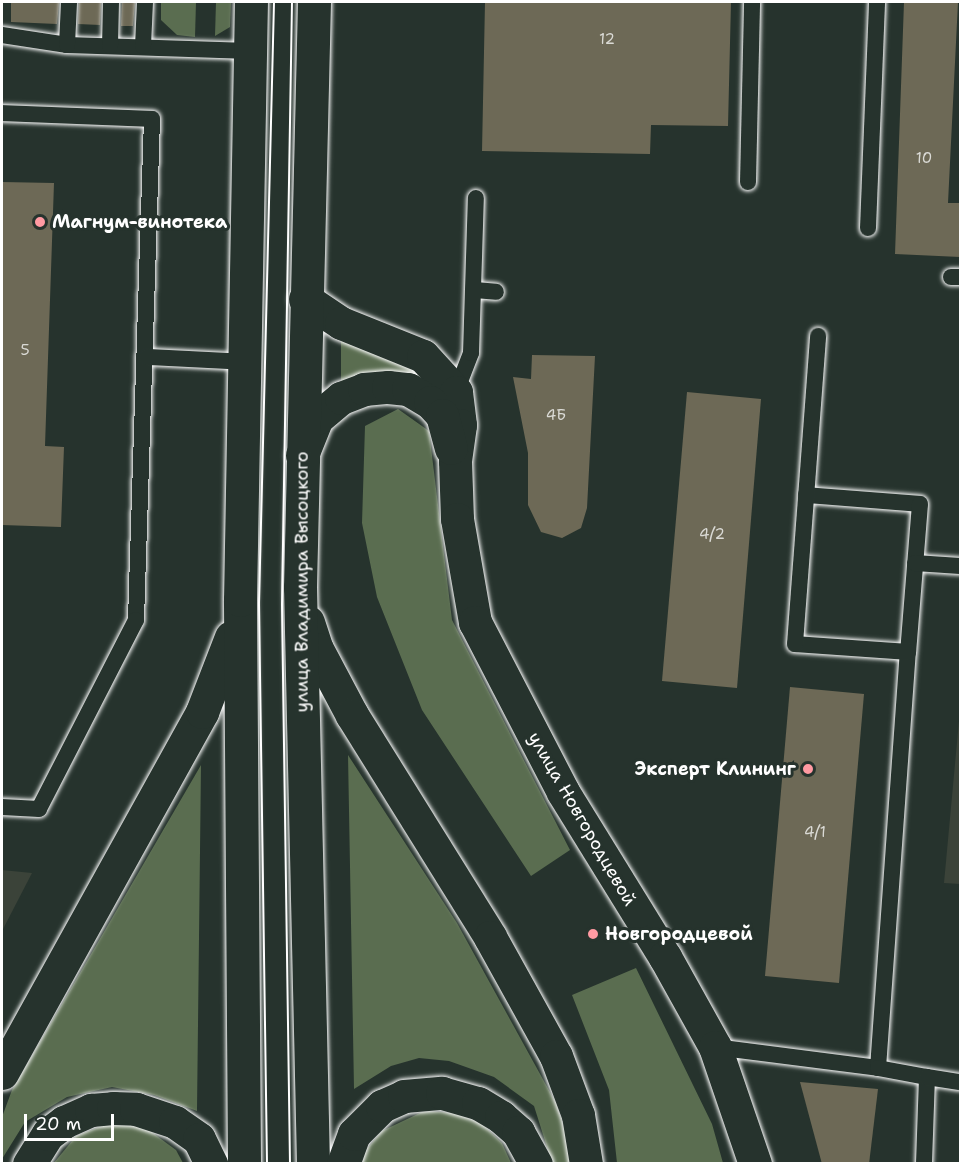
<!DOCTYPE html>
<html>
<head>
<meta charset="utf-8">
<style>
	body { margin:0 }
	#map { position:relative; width:962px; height:1165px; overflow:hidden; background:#26332d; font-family:"Shantell Sans",sans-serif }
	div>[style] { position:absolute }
	.built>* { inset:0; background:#3b4339 }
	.green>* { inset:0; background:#5a6d50 }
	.building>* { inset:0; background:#6d6956 }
	.roads { filter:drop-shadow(0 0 2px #fff) drop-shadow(0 0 2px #fff) }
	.service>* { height:16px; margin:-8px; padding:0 8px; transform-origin:8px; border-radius:8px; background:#26332d }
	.tertiary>* { height:33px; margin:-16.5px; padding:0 16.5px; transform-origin:16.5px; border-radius:16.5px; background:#26332d }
	.secondary>* { height:33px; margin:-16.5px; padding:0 16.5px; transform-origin:16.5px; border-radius:16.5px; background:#26332d }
	.primary>* { height:33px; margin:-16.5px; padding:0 16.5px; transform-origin:16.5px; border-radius:16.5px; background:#26332d }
	.tram>* { height:1.5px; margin:-0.75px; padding:0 0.75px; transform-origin:0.75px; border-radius:0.75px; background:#fff }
	.dots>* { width:16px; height:16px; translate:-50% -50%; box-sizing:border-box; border:3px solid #26332d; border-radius:50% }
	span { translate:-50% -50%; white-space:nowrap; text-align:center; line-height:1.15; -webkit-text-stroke:6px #26332d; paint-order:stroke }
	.number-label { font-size:15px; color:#dadad5 }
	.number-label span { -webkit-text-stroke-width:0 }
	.poi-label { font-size:18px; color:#fff; font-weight:700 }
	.left { translate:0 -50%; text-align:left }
	.right { translate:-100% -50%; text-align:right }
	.street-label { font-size:18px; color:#fff }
	.frame { position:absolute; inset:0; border:3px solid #fff; pointer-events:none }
	.scale { position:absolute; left:24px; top:1114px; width:90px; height:27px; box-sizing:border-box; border:3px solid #fff; border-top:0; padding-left:8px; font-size:18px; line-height:21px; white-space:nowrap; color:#fff; -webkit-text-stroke:4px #26332d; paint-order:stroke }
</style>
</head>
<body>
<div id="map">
	<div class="built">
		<div style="clip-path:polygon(960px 710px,960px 884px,944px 883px)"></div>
		<div style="clip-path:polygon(2px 870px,32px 873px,2px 931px)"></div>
	</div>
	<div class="green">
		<div style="clip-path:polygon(161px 2px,196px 2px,195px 37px,177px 35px,161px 20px)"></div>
		<div style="clip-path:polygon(216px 2px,231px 2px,230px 27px,215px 36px)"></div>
		<div style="clip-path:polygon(341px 323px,423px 356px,430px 402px,341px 398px)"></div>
		<div style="clip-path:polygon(398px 409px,429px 431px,452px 620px,570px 850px,531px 876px,422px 710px,377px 597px,362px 523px,365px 426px)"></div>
		<div style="clip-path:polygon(348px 755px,457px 923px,556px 1103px,568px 1140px,570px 1163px,552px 1163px,534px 1106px,494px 1077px,449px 1061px,419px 1058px,391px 1066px,354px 1089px)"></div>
		<div style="clip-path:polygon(201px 765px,197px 1111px,154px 1095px,112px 1087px,67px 1097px,25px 1122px,2px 1159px,2px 1117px,12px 1090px)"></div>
		<div style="clip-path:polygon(636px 968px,712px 1124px,723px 1163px,617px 1163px,609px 1090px,572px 995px)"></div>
		<div style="clip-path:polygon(424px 1111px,456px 1113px,482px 1124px,502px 1143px,511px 1163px,362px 1164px,366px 1150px,382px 1131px)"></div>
		<div style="clip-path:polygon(110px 1123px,146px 1128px,176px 1150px,183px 1163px,53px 1164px,76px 1136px)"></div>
	</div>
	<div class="building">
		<div style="clip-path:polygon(11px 2px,59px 2px,57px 24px,11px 22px)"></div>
		<div style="clip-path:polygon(79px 2px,101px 2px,100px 25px,78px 24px)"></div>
		<div style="clip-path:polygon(122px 2px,135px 2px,133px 26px,121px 26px)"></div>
		<div style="clip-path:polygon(485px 2px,731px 2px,728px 126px,651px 125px,650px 154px,482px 151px)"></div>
		<div style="clip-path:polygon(904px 2px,958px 2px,948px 203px,960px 203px,960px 257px,895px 254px)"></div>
		<div style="clip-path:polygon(2px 182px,54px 183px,45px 446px,64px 447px,61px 527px,2px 525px)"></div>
		<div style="clip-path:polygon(532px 355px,595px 356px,587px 508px,581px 528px,562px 538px,541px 532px,528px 505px,528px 453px,513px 377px,531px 379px)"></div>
		<div style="clip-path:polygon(687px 392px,761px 399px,737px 688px,662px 681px)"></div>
		<div style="clip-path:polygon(790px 687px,864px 694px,839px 983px,765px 976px)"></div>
		<div style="clip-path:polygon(800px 1082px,878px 1089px,869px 1164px,822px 1164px)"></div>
	</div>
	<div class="roads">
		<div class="service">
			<div style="left:2px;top:35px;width:66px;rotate:8.7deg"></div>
			<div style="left:67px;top:45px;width:183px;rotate:1.9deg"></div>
			<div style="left:67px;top:45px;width:43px;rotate:-87.3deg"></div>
			<div style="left:110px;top:46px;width:44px;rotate:-88.7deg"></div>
			<div style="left:143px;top:46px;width:44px;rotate:-87.4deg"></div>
			<div style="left:2px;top:113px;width:150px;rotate:2.3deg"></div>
			<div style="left:152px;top:119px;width:501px;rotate:91.83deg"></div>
			<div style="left:136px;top:620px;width:212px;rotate:117.2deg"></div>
			<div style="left:39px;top:809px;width:37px;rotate:-177deg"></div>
			<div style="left:748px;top:182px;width:180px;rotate:-88.7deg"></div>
			<div style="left:868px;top:228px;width:226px;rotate:-87.7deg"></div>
			<div style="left:951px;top:277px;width:9px"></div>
			<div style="left:475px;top:290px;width:21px;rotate:5deg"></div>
			<div style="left:147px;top:357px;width:98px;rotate:2.9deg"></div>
			<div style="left:456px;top:392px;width:42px;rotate:-69deg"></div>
			<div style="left:471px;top:353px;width:155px;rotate:-88.2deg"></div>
			<div style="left:806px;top:495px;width:114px;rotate:4.5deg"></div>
			<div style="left:920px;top:504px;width:148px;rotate:94.6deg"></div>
			<div style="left:915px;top:563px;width:45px;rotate:3.8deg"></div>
			<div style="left:715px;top:1047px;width:164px;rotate:7.3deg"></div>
			<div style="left:878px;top:1068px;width:417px;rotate:-85.9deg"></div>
			<div style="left:908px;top:652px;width:113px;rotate:-176deg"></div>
			<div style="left:795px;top:644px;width:309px;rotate:-85.7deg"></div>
			<div style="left:878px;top:1068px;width:50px;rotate:10.4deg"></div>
			<div style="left:927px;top:1077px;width:87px;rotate:92deg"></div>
			<div style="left:927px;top:1077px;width:33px;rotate:9deg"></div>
		</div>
		<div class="tertiary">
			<div style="left:305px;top:299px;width:43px;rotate:33.7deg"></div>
			<div style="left:341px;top:323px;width:88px;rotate:21.9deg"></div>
			<div style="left:423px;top:356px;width:49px;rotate:47.5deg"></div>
			<div style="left:456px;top:392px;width:33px;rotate:83deg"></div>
			<div style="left:460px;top:425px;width:36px;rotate:98deg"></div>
			<div style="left:455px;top:461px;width:58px;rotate:88deg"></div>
			<div style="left:457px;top:519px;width:105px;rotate:80.1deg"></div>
			<div style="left:475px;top:622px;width:191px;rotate:62.6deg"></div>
			<div style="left:563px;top:792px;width:194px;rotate:58.3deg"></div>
			<div style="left:665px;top:957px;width:103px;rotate:60.9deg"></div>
			<div style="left:715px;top:1047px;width:124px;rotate:71.1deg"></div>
			<div style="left:302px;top:455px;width:40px;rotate:-68deg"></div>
			<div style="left:317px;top:418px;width:31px;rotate:-40deg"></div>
			<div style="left:341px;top:398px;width:25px;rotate:-21deg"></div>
			<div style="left:364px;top:389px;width:24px;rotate:-5deg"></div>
			<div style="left:388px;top:387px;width:20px;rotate:6deg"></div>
			<div style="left:408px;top:389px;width:26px;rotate:31deg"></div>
			<div style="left:430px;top:402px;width:18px;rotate:47deg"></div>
			<div style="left:442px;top:415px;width:34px;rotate:75deg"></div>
		</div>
		<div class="secondary">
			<div style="left:308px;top:622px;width:28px;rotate:72deg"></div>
			<div style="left:317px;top:649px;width:75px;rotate:62.1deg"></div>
			<div style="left:352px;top:715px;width:261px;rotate:58.1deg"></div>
			<div style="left:490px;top:937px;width:136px;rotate:61deg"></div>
			<div style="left:556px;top:1056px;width:63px;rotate:69.6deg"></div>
			<div style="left:578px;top:1115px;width:50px;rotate:80.7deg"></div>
			<div style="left:2px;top:1073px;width:413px;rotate:-61deg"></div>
			<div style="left:202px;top:712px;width:80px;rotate:-68.9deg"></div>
			<div style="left:244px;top:1164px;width:564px;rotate:-90.41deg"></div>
			<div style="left:240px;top:600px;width:598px;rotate:-88.95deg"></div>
			<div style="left:313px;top:1164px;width:577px;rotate:-91.29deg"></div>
			<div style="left:300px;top:587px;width:585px;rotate:-88.63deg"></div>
		</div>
		<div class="primary">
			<div style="left:29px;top:1164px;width:36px;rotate:-58deg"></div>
			<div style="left:48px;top:1134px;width:20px;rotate:-37deg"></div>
			<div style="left:64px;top:1122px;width:30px;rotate:-24deg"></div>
			<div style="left:91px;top:1110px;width:22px;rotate:-5deg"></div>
			<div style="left:113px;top:1108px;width:23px;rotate:2deg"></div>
			<div style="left:136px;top:1109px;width:41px;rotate:18.4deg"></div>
			<div style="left:175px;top:1122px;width:29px;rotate:35deg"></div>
			<div style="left:199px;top:1139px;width:28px;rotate:64deg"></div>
			<div style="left:343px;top:1164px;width:32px;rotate:-70deg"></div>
			<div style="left:354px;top:1134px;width:40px;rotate:-45deg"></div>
			<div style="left:382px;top:1106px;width:24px;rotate:-24deg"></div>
			<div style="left:404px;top:1096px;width:38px;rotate:-5deg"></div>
			<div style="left:442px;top:1093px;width:37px;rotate:16deg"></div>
			<div style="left:478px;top:1103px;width:27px;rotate:31deg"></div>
			<div style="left:501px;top:1117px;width:23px;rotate:41deg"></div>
			<div style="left:518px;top:1132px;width:37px;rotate:61deg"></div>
		</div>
	</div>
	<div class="tram">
		<div style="left:267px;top:1164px;width:561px;rotate:-90.82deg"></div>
		<div style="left:259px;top:603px;width:601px;rotate:-88.57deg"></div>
		<div style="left:290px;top:1164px;width:559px;rotate:-90.82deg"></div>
		<div style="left:282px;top:605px;width:603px;rotate:-89.05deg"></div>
	</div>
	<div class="dots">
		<div style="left:40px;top:222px;background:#ff9aa2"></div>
		<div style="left:808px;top:769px;background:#ff9aa2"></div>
		<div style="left:593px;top:934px;background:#ff9aa2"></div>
	</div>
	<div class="number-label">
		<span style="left:607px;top:40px">12</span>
		<span style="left:924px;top:159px">10</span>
		<span style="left:25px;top:351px">5</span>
		<span style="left:556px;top:416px">4Б</span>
		<span style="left:712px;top:535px">4/2</span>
		<span style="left:815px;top:833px">4/1</span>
	</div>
	<div class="poi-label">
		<span class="left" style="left:52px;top:222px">Магнум-винотека</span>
		<span class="right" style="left:796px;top:769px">Эксперт Клининг</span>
		<span class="left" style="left:605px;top:934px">Новгородцевой</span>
	</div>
	<div class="street-label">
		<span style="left:302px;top:582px;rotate:-90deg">улица Владимира Высоцкого</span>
		<span style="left:582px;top:819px;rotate:60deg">улица Новгородцевой</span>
	</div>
	<div class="frame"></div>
	<div class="scale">20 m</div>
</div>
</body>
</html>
